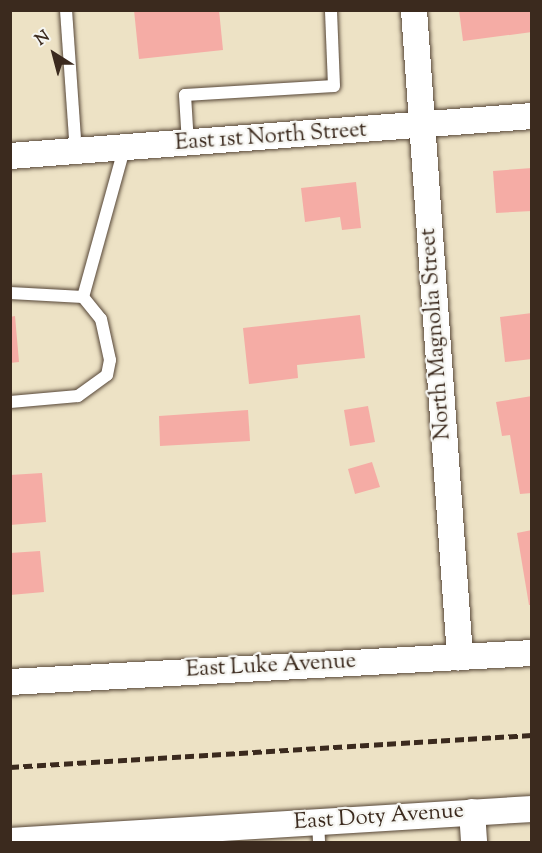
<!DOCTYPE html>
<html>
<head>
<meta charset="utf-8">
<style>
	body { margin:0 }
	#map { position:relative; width:542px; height:853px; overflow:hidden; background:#ede2c5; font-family:"Sorts Mill Goudy",serif }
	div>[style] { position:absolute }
	.building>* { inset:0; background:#f5aca5 }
	.roads { filter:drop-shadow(0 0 2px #564637) drop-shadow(0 0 2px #564637) }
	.lane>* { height:12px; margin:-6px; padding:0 6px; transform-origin:6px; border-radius:6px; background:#fff }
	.street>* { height:26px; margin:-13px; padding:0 13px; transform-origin:13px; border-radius:13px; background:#fff }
	.rail>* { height:4.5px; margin-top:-2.25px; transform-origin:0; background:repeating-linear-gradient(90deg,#3b2a1e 0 9px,transparent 0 13.5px) }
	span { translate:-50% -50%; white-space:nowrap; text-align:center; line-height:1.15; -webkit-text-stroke:4.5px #f6f6f2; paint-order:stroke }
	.street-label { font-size:22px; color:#3b2a1e }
	.frame { position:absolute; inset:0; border:12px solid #3b2a1e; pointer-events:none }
	.north { position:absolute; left:24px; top:24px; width:60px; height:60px; -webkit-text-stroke:4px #f6f6f2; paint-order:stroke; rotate:324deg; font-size:16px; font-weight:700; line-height:24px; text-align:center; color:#3b2a1e }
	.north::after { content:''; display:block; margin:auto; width:21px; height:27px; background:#3b2a1e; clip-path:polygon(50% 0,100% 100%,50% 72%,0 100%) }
</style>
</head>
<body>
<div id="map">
	<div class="building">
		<div style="clip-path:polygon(134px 10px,219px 10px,223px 50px,139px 59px)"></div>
		<div style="clip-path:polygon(459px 10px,531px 10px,532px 32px,463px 41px)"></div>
		<div style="clip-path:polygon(532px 168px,532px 211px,496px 213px,493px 171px)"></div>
		<div style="clip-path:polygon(356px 182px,361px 228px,342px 230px,340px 217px,305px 222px,301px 188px)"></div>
		<div style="clip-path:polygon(532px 313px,532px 359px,505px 362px,500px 317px)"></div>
		<div style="clip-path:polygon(360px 315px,365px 358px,297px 365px,298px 378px,249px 384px,243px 328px)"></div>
		<div style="clip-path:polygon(15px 316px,19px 362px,10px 363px,10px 317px)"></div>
		<div style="clip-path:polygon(532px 396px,532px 493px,520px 494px,510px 435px,502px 436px,496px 402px)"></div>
		<div style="clip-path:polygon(368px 406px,375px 442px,350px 446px,344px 410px)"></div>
		<div style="clip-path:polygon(248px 410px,250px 441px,160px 446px,159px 416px)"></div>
		<div style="clip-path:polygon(372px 462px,380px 487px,355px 494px,348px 469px)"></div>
		<div style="clip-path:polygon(42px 473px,46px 522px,10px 525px,10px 475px)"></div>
		<div style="clip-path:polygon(532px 530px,532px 605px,529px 605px,517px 533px)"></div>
		<div style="clip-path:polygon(40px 551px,44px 592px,10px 595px,10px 553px)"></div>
	</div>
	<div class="roads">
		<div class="lane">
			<div style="left:66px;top:10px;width:142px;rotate:86deg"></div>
			<div style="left:188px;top:144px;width:49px;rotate:-93.5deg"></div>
			<div style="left:185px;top:95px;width:149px;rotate:-3.5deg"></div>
			<div style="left:334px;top:86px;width:76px;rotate:-92.3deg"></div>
			<div style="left:10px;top:293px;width:73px;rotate:3.1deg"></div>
			<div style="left:83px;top:297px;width:28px;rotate:51deg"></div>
			<div style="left:101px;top:319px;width:42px;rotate:77.6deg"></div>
			<div style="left:110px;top:360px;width:15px;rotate:101deg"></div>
			<div style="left:107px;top:375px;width:36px;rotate:144deg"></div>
			<div style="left:78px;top:396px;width:68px;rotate:175deg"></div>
			<div style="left:83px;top:297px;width:154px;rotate:-74.5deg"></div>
			<div style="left:318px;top:822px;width:20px;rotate:87deg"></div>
		</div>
		<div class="street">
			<div style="left:414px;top:10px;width:649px;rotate:85.93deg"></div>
			<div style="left:10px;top:156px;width:524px;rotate:-4.38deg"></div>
			<div style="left:10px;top:682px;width:523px;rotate:-3.18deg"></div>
			<div style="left:472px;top:812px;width:30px;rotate:86deg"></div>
			<div style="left:10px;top:841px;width:523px;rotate:-3.51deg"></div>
		</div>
	</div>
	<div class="rail">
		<div style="left:10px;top:767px;width:523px;rotate:-3.51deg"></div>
	</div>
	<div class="street-label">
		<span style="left:271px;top:138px;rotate:-4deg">East 1st North Street</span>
		<span style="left:437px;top:334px;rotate:-94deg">North Magnolia Street</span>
		<span style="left:271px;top:667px;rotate:-3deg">East Luke Avenue</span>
		<span style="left:379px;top:818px;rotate:-4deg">East Doty Avenue</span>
	</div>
	<div class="frame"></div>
	<div class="north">N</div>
</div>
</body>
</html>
